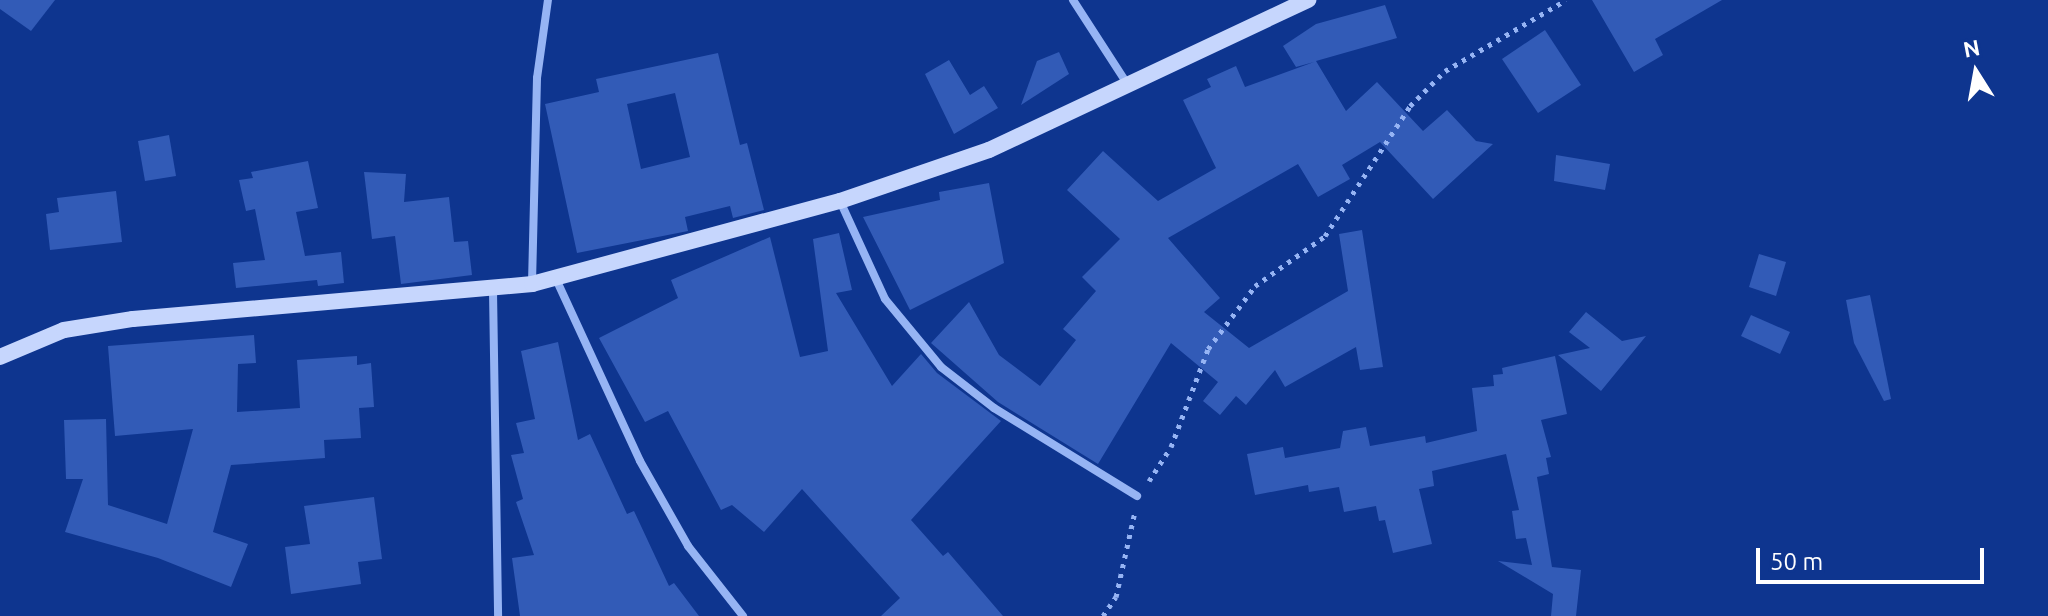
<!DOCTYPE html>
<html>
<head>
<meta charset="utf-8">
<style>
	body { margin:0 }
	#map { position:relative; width:2048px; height:616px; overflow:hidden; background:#0e358f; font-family:Ubuntu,sans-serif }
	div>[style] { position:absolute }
	.building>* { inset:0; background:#325bb7 }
	.path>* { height:5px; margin-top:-2.5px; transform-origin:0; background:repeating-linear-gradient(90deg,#96b4f4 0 4px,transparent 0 10px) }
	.street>* { height:8px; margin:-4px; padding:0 4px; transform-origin:4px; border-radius:4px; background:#96b4f4 }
	.secondary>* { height:16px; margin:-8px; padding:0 8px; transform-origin:8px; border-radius:8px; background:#c6d6fd }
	span { translate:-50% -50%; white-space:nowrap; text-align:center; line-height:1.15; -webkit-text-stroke:6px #0e358f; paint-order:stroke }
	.north { position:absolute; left:1936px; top:32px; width:80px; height:80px; -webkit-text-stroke:6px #0e358f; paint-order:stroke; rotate:349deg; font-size:22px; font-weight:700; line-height:32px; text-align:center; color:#fff }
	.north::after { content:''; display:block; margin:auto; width:28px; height:36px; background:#fff; clip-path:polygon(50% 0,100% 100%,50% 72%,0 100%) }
	.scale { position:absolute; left:1756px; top:548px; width:228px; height:36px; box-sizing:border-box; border:4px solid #fff; border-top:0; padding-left:10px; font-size:24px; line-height:28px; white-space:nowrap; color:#fff; -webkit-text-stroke:6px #0e358f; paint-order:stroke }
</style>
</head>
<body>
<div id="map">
	<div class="building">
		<div style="clip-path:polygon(0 0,55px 0,31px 31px,0 9px)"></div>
		<div style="clip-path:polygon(1592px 0,1722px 0,1655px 39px,1663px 55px,1634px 72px)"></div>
		<div style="clip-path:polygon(1385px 5px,1397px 38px,1316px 61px,1346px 111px,1377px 82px,1423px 131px,1447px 110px,1476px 141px,1493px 144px,1433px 199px,1380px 142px,1342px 165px,1350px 179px,1318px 197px,1298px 164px,1168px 238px,1220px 298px,1204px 312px,1249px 348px,1348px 291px,1339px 234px,1362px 230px,1383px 367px,1360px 370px,1356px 347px,1285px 387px,1275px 370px,1246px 405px,1236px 396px,1220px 415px,1203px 401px,1218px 382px,1171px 343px,1098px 464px,998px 402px,931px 343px,969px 302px,999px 355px,1040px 386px,1076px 340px,1063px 329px,1096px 291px,1082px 277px,1120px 239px,1067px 190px,1103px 151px,1158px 201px,1216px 168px,1183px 100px,1211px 87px,1207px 79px,1236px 66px,1245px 87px,1314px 62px,1296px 67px,1283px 46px,1316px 24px)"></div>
		<div style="clip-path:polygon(1545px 30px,1581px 85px,1538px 113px,1502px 59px)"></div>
		<div style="clip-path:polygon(1059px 52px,1069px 74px,1021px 105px,1037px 61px)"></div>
		<div style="clip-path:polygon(evenodd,718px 53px,740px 145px,747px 143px,764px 210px,733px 218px,730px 206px,685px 217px,688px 231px,577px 253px,545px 104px,599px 92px,596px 79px,718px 53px,675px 93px,690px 157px,641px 169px,627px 104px,675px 93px)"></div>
		<div style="clip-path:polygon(949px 60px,970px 95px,984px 86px,998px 108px,954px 134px,925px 74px)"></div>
		<div style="clip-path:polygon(169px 135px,176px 176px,145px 181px,138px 141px)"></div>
		<div style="clip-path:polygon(1556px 155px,1610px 164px,1605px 190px,1554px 181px)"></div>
		<div style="clip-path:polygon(308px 161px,318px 208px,296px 212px,305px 256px,341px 252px,344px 283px,318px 286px,317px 280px,236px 288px,233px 263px,265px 260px,255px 209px,246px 211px,239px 180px,253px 178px,251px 172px)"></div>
		<div style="clip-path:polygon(364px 172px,406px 174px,404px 202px,449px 197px,454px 242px,468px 241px,472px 275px,401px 284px,395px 236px,372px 239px)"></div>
		<div style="clip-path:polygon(989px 183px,1004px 263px,910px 310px,863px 217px,940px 200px,939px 192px)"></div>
		<div style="clip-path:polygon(116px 191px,122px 242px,50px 250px,46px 214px,59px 212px,57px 198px)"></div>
		<div style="clip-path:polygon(839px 233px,852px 290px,836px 293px,892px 386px,921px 354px,937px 373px,1001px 421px,911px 520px,943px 556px,948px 552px,1003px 616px,881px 616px,900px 598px,802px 489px,764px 532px,732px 505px,721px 510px,668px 411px,645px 422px,599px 338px,678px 298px,671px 280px,770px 237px,800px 357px,828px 351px,813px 239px)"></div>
		<div style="clip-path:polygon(1759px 254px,1786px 262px,1776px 296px,1749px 287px)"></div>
		<div style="clip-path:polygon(1870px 295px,1891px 399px,1884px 401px,1854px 343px,1846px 300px)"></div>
		<div style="clip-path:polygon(1586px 312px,1622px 341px,1646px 336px,1601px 391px,1558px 355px,1590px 348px,1569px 332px)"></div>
		<div style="clip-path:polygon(1751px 315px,1790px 332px,1780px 354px,1741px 336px)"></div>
		<div style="clip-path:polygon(254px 335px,256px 363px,238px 364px,237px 412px,300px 408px,297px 360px,357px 356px,357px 365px,371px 363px,374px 407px,359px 408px,361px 438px,324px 440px,325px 458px,231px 465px,213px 532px,248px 544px,231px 587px,158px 558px,65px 532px,83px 479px,66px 479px,64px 420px,106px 419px,108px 505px,167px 524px,193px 429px,115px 436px,108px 346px)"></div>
		<div style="clip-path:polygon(558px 342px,578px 440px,590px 434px,627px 514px,634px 511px,669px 586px,674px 583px,699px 616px,520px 616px,512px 558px,534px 555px,516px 502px,523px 499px,511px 455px,524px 453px,516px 423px,535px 419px,521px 351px)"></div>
		<div style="clip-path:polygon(1555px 356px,1567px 414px,1541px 420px,1551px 457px,1546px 458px,1549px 474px,1537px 477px,1552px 567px,1581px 570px,1576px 616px,1551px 616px,1553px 594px,1498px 561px,1532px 565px,1526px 538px,1516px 539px,1512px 511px,1519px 510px,1506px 454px,1432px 471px,1434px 486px,1419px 489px,1432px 544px,1393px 553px,1385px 520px,1379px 521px,1376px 506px,1344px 512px,1339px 487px,1309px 492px,1308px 485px,1255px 495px,1247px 454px,1283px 447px,1285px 458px,1340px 448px,1343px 431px,1366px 427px,1370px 446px,1425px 436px,1426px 443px,1477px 431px,1472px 388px,1494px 386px,1493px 375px,1503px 374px,1502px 368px)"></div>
		<div style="clip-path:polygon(374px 497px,382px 559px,358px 562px,361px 584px,291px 594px,285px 547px,310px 544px,304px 506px)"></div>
	</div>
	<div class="path">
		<div style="left:1149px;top:481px;width:40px;rotate:-57.1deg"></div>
		<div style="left:1171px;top:447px;width:105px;rotate:-69.3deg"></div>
		<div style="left:1208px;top:349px;width:79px;rotate:-53.3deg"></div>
		<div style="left:1255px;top:286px;width:86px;rotate:-35.5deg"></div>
		<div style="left:1325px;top:236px;width:155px;rotate:-56.8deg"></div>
		<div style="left:1410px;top:106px;width:49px;rotate:-45deg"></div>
		<div style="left:1445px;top:71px;width:140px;rotate:-30.4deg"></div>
		<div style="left:1103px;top:616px;width:23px;rotate:-56deg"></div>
		<div style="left:1116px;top:597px;width:88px;rotate:-77.5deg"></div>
	</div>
	<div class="street">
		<div style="left:1073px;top:0;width:101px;rotate:57.1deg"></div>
		<div style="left:840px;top:201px;width:108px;rotate:65.3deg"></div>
		<div style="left:885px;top:299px;width:88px;rotate:50.5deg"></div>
		<div style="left:941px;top:367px;width:67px;rotate:37.7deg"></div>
		<div style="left:994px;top:408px;width:168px;rotate:31.6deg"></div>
		<div style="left:556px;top:279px;width:200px;rotate:65.2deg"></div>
		<div style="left:640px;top:461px;width:98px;rotate:60.5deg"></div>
		<div style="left:688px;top:546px;width:89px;rotate:51.8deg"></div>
		<div style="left:532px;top:283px;width:205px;rotate:-88.6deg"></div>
		<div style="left:537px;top:78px;width:79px;rotate:-82deg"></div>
		<div style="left:493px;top:291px;width:325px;rotate:89.1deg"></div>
	</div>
	<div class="secondary">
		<div style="left:0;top:357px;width:69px;rotate:-22.9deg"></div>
		<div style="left:64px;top:330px;width:70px;rotate:-9.1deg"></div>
		<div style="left:133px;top:319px;width:401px;rotate:-5deg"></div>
		<div style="left:532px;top:284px;width:319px;rotate:-15.1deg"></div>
		<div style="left:840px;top:201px;width:157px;rotate:-18.9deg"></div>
		<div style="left:989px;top:150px;width:353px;rotate:-25.2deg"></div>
	</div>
	<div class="north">N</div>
	<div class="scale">50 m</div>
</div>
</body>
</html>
